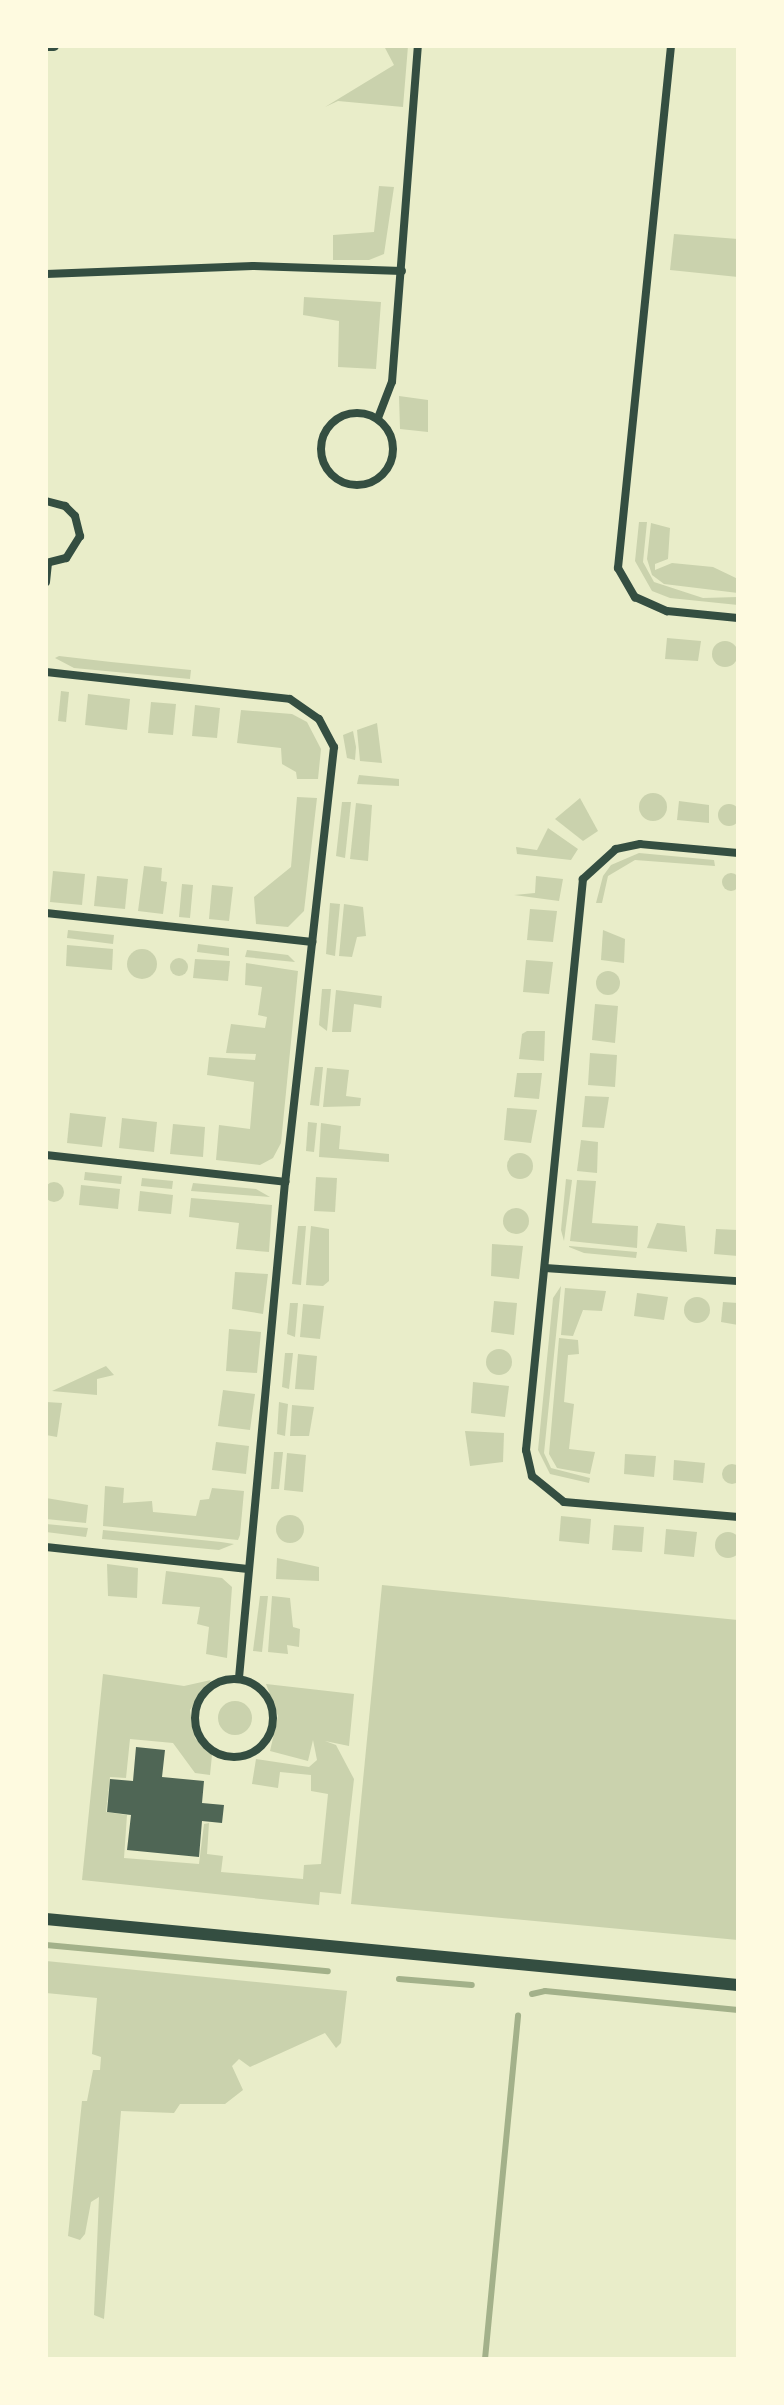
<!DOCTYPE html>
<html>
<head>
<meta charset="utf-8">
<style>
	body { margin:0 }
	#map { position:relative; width:784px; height:2405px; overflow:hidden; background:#e9edc9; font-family:Arial,sans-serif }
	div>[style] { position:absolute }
	.green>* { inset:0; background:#cad2ad }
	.round { border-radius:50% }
	.stream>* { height:6px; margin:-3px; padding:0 3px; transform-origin:3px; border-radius:3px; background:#a3b18a }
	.building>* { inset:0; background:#4f6655 }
	.minor>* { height:8px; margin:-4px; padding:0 4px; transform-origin:4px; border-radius:4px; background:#344e41 }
	.minor>.ring { margin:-4px; padding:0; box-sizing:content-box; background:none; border:8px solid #344e41; border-radius:50% }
	.tertiary>* { height:10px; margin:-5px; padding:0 5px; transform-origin:5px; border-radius:5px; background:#344e41 }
	.secondary>* { height:12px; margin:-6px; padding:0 6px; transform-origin:6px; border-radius:6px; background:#344e41 }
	span { translate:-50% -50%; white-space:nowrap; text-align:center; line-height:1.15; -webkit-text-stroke:7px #fefae0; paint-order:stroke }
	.frame { position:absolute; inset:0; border:48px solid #fefae0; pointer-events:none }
</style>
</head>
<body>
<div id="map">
	<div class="green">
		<div style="clip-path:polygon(384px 46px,408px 46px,403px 107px,338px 101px,325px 107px,394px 65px)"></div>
		<div style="clip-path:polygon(379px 186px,394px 187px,384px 254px,369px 260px,333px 260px,333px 235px,374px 232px)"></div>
		<div style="clip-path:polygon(674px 234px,738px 239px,738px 277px,670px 270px)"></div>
		<div style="clip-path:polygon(304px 297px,381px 302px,376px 369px,338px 367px,339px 321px,303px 315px)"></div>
		<div style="clip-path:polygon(399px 396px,428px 400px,428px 432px,400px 429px)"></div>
		<div style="clip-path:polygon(639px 522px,647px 522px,643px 562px,654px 582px,703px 598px,738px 597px,738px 605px,670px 598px,652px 591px,635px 561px)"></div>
		<div style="clip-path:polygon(651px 523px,670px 528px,668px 559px,655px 564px,655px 570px,672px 563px,713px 567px,738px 579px,738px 593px,664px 584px,652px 575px,647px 559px)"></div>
		<div style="clip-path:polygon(667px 638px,701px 641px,698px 661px,665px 659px)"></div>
		<div class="round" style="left:712px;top:641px;width:26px;height:26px"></div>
		<div style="clip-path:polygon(59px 656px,111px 662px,191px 670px,190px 679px,74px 668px,55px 658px)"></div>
		<div style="clip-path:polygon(61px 691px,69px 692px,66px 722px,58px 721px)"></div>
		<div style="clip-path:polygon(88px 694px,130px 699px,127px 730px,85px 725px)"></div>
		<div style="clip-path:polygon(151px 702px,176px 704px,173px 735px,148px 733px)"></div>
		<div style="clip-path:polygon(195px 705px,220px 708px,217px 738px,192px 736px)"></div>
		<div style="clip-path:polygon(241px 710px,292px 714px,307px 722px,321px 749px,318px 779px,297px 779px,296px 772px,282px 764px,281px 748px,237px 743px)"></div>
		<div style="clip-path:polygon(377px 723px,382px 763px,360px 761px,357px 730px)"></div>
		<div style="clip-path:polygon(353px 731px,356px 747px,355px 760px,347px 758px,343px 735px)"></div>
		<div style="clip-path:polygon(359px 775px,399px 779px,399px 786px,357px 784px)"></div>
		<div class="round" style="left:639px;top:793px;width:28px;height:28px"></div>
		<div style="clip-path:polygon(297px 797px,317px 798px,304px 911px,288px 927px,256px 924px,254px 897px,291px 867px)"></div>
		<div style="clip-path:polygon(580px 798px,598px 831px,583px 841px,555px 819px)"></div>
		<div style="clip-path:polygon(679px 801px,709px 805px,709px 823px,677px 820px)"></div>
		<div style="clip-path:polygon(342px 802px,351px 802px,345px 858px,336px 856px)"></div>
		<div style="clip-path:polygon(356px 803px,372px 805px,368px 861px,350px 859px)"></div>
		<div class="round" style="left:718px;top:804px;width:22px;height:22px"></div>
		<div style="clip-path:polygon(548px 828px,578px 849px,571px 860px,517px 854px,516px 847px,537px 850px)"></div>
		<div style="clip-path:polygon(639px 853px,714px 860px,715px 866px,635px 860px,608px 876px,602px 903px,596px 903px,603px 876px,611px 865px)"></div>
		<div style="clip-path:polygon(144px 866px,162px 868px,161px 881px,167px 882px,163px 914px,138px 911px)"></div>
		<div style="clip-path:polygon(53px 871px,85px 874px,82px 905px,50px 902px)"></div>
		<div class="round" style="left:722px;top:873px;width:18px;height:18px"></div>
		<div style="clip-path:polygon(97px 876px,128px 879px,125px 909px,94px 906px)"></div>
		<div style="clip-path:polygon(536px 876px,563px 879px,559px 901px,514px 895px,535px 893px)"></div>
		<div style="clip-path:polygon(182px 884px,193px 885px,190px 918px,179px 917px)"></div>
		<div style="clip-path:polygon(212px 885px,233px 887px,229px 921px,209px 919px)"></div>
		<div style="clip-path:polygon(330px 903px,340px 904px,335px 956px,326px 954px)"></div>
		<div style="clip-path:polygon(344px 904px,363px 907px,366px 936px,357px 937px,352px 957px,339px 956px)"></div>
		<div style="clip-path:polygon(530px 909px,557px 911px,553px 942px,527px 940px)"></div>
		<div style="clip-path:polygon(68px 930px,114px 935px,113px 944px,67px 938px)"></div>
		<div style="clip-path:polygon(603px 930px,625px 939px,624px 963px,601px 960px)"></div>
		<div style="clip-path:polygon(198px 944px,229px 948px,229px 956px,197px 952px)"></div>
		<div style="clip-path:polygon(67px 945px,113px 949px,112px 970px,66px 966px)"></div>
		<div class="round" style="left:127px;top:949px;width:30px;height:30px"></div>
		<div style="clip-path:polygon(247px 950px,288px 955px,295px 962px,245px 957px)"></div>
		<div class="round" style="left:170px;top:958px;width:18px;height:18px"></div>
		<div style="clip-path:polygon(195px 959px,230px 961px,228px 981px,193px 978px)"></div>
		<div style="clip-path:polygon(526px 960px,553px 962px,549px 994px,523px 992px)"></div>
		<div style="clip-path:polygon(246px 963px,298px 971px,281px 1143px,273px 1158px,260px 1165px,216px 1160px,219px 1125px,250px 1129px,254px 1082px,207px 1075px,209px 1057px,255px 1060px,256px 1054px,226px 1053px,231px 1024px,265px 1028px,267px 1017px,258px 1015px,262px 987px,245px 985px)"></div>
		<div class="round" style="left:596px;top:971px;width:24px;height:24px"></div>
		<div style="clip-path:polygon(322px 989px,331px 989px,327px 1031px,319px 1025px)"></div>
		<div style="clip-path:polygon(336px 990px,382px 996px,381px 1008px,354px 1004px,351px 1032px,332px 1032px)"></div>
		<div style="clip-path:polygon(595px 1004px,618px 1006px,615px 1043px,592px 1040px)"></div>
		<div style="clip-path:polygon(527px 1031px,545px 1031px,544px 1061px,519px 1059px,522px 1034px)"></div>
		<div style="clip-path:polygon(590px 1053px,617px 1055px,615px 1087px,588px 1085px)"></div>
		<div style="clip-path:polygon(315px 1067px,323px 1067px,319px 1106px,310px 1105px)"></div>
		<div style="clip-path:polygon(327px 1068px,349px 1070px,346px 1096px,361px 1098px,360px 1106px,323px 1107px)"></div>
		<div style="clip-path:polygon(517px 1073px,542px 1073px,539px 1099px,514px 1097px)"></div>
		<div style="clip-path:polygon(585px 1096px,609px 1097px,604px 1128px,582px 1127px)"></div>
		<div style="clip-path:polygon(507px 1108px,537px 1110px,531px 1143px,504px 1140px)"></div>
		<div style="clip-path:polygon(70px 1113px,106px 1117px,102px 1147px,67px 1143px)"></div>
		<div style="clip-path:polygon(122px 1118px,157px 1122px,154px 1152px,119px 1148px)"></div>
		<div style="clip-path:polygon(308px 1122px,317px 1123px,314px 1152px,306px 1151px)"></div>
		<div style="clip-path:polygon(321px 1123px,341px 1126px,339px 1149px,389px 1154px,389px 1162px,319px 1157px)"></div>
		<div style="clip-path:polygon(173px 1124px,205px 1127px,203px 1157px,170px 1154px)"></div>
		<div style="clip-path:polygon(581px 1140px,598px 1142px,597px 1173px,577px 1171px)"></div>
		<div class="round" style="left:507px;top:1153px;width:26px;height:26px"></div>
		<div style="clip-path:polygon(85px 1172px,122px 1176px,121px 1184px,84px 1180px)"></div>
		<div style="clip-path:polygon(316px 1177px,337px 1178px,335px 1212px,314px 1211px)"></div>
		<div style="clip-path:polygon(142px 1178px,173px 1181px,172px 1189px,141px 1186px)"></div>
		<div style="clip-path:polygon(566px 1179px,572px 1180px,564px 1241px,561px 1230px)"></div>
		<div style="clip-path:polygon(577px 1180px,596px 1181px,592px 1223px,638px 1226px,637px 1248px,570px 1241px)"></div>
		<div class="round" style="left:44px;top:1182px;width:20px;height:20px"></div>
		<div style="clip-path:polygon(193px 1183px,256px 1189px,270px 1197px,191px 1191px)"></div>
		<div style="clip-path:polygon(81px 1185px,120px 1189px,118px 1209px,79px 1205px)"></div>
		<div style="clip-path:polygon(140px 1191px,173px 1195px,171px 1214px,138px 1211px)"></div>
		<div style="clip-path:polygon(191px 1198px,272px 1205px,269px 1252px,236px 1249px,239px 1223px,189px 1217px)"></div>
		<div class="round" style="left:503px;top:1208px;width:26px;height:26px"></div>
		<div style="clip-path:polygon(657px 1223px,685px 1226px,687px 1252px,647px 1248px)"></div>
		<div style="clip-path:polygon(298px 1226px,306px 1226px,301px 1285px,292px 1284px)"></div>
		<div style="clip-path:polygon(311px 1226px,329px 1229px,329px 1281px,323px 1286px,306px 1285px)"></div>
		<div style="clip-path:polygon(716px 1229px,738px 1230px,738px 1256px,714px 1254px)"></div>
		<div style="clip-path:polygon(492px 1244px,523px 1246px,519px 1279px,491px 1276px)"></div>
		<div style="clip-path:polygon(569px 1247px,569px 1246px,637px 1252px,636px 1258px,584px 1253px)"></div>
		<div style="clip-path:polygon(235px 1272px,268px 1274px,263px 1314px,232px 1309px)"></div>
		<div style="clip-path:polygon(561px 1286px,544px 1453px,551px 1468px,590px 1478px,589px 1483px,550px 1474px,538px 1450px,553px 1298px)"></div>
		<div style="clip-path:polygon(565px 1288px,606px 1291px,602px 1311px,583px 1310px,573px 1336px,561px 1335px)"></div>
		<div style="clip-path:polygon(637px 1293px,668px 1297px,664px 1320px,634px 1316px)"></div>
		<div class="round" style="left:684px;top:1297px;width:26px;height:26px"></div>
		<div style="clip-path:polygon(494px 1301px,517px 1303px,514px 1335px,491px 1332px)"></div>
		<div style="clip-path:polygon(723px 1302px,738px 1303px,738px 1325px,721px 1322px)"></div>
		<div style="clip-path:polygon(290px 1303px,298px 1303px,295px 1337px,287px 1334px)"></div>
		<div style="clip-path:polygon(303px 1304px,324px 1306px,320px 1339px,300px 1337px)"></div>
		<div style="clip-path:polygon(229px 1329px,261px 1332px,257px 1373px,226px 1371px)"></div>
		<div style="clip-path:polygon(559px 1338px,578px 1340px,579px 1354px,568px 1355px,564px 1402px,574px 1404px,569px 1449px,595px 1452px,590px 1474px,557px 1468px,549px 1454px)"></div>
		<div class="round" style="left:486px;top:1349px;width:26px;height:26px"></div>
		<div style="clip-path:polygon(285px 1353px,293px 1353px,289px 1389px,282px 1387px)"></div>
		<div style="clip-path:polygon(298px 1354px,317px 1356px,314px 1390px,295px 1389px)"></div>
		<div style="clip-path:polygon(106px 1366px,114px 1375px,97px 1379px,97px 1395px,52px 1391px)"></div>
		<div style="clip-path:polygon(473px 1382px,509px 1386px,505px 1417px,471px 1413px)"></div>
		<div style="clip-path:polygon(223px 1390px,255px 1394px,250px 1430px,218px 1426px)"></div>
		<div style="clip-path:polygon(46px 1402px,62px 1403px,57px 1437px,46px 1435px)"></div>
		<div style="clip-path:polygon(279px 1402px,288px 1404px,285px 1436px,277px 1434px)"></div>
		<div style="clip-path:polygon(292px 1405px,314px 1407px,309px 1436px,290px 1436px)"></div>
		<div style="clip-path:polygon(465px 1431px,504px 1433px,503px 1462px,470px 1466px)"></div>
		<div style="clip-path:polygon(216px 1442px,249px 1446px,246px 1474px,212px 1470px)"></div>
		<div style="clip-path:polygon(274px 1452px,283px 1452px,279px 1489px,271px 1489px)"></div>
		<div style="clip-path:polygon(287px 1453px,306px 1455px,303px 1492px,284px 1490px)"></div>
		<div style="clip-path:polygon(625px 1454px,656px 1456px,654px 1477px,624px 1474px)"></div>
		<div style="clip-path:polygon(674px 1460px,705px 1463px,703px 1483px,673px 1480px)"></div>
		<div class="round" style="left:722px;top:1464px;width:20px;height:20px"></div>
		<div style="clip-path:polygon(105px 1486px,124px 1488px,123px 1503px,152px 1501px,153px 1512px,196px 1516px,200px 1500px,209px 1499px,212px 1488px,244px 1491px,240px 1535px,238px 1540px,103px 1526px)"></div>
		<div style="clip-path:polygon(46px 1498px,88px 1505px,86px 1523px,46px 1519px)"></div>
		<div class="round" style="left:276px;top:1515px;width:28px;height:28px"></div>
		<div style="clip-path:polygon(561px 1516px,591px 1519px,589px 1544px,559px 1541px)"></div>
		<div style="clip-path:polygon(46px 1524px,88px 1528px,86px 1537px,46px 1532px)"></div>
		<div style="clip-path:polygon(614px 1525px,644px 1527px,642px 1552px,612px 1550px)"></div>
		<div style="clip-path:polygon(666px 1529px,697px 1532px,694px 1557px,664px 1554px)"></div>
		<div style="clip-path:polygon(103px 1530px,221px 1542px,234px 1544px,219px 1550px,102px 1539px)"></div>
		<div class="round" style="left:715px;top:1532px;width:26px;height:26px"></div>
		<div style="clip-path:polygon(277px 1558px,319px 1567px,319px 1581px,276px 1579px)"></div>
		<div style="clip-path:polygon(107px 1564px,138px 1568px,137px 1598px,108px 1596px)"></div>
		<div style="clip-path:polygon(166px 1571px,222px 1578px,232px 1587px,227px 1658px,206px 1654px,209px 1627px,197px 1624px,200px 1607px,162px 1604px)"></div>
		<div style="clip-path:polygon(382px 1585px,738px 1620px,738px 1940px,351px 1904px)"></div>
		<div style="clip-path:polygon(260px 1596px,268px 1596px,262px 1652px,253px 1651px)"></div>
		<div style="clip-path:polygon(272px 1596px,290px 1598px,293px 1627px,300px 1629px,299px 1647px,287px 1645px,288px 1654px,268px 1652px)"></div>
		<div style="clip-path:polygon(103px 1674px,184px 1686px,211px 1680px,190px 1710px,195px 1738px,212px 1755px,210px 1775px,195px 1773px,173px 1743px,130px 1739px,126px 1778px,110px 1777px,106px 1812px,127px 1815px,124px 1858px,199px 1864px,204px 1824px,209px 1823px,207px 1854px,223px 1856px,221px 1872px,303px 1879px,304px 1865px,321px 1864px,328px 1794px,311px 1791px,311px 1775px,280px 1772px,278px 1788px,252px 1784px,256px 1759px,309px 1767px,317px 1760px,313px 1740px,308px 1761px,270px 1751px,278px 1716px,266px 1684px,354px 1694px,349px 1746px,325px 1741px,336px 1745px,354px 1779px,341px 1894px,320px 1892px,319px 1905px,82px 1880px)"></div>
		<div class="round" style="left:218px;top:1701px;width:34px;height:34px"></div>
		<div style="clip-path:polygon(46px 1961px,347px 1991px,341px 2043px,336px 2048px,325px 2033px,250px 2067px,239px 2059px,232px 2066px,243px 2090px,225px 2104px,180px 2104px,174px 2113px,121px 2111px,104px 2319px,94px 2315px,99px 2197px,91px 2202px,85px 2234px,80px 2240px,68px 2236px,82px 2101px,87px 2101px,93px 2070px,100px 2070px,101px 2057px,92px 2054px,97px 1998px,46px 1993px)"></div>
	</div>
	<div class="stream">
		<div style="left:46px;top:1945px;width:283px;rotate:5.3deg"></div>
		<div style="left:399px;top:1979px;width:73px;rotate:4.7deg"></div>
		<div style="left:532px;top:1994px;width:13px;rotate:-13deg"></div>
		<div style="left:545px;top:1991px;width:194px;rotate:5.6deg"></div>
		<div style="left:485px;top:2359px;width:345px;rotate:-84.5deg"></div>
	</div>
	<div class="building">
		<div style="clip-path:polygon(136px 1747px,165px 1750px,162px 1777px,204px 1781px,202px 1803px,224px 1805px,222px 1823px,202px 1821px,199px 1857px,127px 1850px,131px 1815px,107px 1812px,110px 1779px,133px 1781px)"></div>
	</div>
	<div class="minor">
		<div style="left:671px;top:46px;width:525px;rotate:95.8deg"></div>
		<div style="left:618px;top:568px;width:34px;rotate:60deg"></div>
		<div style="left:635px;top:597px;width:35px;rotate:24deg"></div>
		<div style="left:667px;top:611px;width:71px;rotate:5.6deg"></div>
		<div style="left:46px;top:274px;width:207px;rotate:-2.2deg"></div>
		<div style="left:253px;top:266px;width:149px;rotate:1.9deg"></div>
		<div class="ring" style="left:321px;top:413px;width:64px;height:64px"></div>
		<div style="left:378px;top:418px;width:39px;rotate:-69deg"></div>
		<div style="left:392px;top:382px;width:337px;rotate:-85.6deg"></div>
		<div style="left:46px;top:501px;width:20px;rotate:15deg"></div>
		<div style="left:65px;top:506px;width:14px;rotate:45deg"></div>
		<div style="left:75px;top:516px;width:21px;rotate:76deg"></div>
		<div style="left:80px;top:536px;width:26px;rotate:122deg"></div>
		<div style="left:66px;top:558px;width:21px;rotate:166deg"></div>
		<div style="left:46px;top:582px;width:19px;rotate:-84deg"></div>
		<div style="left:46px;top:672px;width:245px;rotate:6.3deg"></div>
		<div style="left:290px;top:699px;width:35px;rotate:35deg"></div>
		<div style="left:319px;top:719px;width:32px;rotate:62deg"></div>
		<div style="left:334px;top:747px;width:438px;rotate:96.4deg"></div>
		<div style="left:285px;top:1182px;width:499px;rotate:95.3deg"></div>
		<div style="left:738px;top:853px;width:98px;rotate:-174.8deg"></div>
		<div style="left:640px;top:844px;width:25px;rotate:168deg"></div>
		<div style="left:616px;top:849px;width:45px;rotate:137.7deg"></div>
		<div style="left:583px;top:879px;width:574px;rotate:95.7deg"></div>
		<div style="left:526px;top:1450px;width:27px;rotate:77deg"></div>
		<div style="left:532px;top:1476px;width:41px;rotate:39.1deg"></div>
		<div style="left:564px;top:1502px;width:175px;rotate:4.9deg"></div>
		<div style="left:46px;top:913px;width:268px;rotate:6.2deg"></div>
		<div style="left:46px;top:1155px;width:241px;rotate:6.4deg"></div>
		<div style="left:545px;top:1268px;width:193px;rotate:3.9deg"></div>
		<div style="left:46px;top:1547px;width:203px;rotate:6.2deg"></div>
		<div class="ring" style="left:195px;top:1679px;width:70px;height:70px"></div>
	</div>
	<div class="tertiary">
		<div style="left:46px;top:46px;width:8px"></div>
	</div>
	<div class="secondary">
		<div style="left:46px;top:1919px;width:695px;rotate:5.45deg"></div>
	</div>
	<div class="frame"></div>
</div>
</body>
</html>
